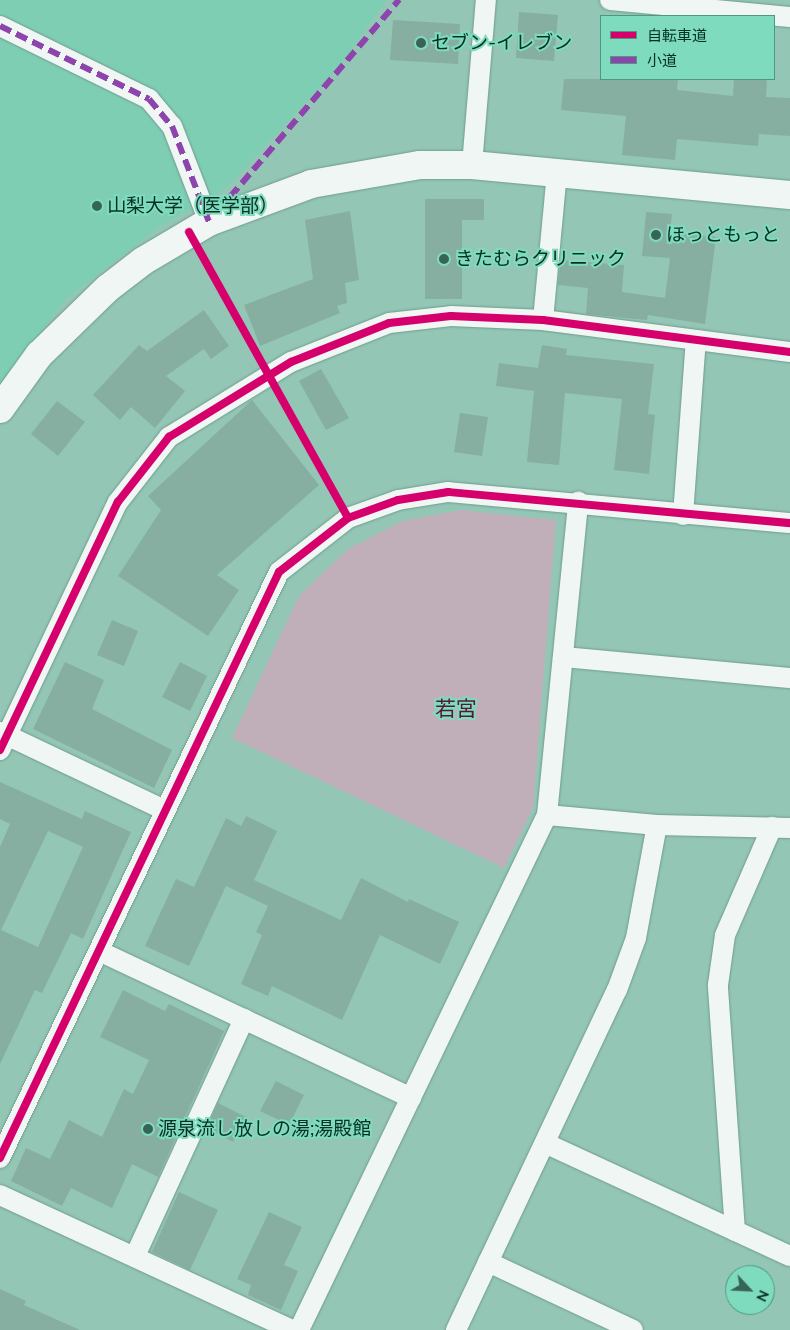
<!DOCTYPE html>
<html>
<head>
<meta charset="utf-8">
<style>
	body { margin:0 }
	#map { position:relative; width:790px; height:1330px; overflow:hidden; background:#93c6b5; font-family:Mulish,"Noto Sans JP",sans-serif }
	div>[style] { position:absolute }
	.built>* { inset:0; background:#7eceb4 }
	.green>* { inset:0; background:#c0afb9 }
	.building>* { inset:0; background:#86afa1 }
	.roads { filter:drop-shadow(0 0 1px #719b8e) drop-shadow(0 0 1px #719b8e) }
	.street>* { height:20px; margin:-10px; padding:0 10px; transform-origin:10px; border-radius:10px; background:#eff6f4 }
	.secondary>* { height:28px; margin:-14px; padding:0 14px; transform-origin:14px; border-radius:14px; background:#eff6f4 }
	.quiet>* { height:6px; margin-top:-3px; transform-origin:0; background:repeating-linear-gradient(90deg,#8e44ad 0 12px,transparent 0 18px) }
	.cycleway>* { height:8px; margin:-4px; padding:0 4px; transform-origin:4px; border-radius:4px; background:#d6006c }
	.dots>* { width:14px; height:14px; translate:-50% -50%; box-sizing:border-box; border:2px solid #7edbbd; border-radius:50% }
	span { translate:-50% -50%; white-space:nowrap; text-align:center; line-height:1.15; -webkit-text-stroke:4px #7edbbd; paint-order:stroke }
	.poi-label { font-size:19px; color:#073025 }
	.left { translate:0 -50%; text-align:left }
	.quarter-label { font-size:21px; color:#561739 }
	.legend { position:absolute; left:600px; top:15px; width:175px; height:65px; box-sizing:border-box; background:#7edbbd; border:1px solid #4e9780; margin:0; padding:6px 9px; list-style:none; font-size:15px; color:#073025 }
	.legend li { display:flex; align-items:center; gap:10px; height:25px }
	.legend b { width:25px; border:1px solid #4e9780 }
	.north { position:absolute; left:725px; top:1265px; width:50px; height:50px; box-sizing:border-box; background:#7edbbd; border:1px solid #4e9780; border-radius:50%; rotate:115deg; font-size:14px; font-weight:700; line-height:20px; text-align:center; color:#073025 }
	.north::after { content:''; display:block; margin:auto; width:18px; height:22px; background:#386457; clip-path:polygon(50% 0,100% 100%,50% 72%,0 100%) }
</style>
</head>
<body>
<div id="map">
	<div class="built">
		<div style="clip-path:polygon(0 0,387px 0,337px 69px,227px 187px,160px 226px,64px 300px,0 388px)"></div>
	</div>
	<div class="green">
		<div style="clip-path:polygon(460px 510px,556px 520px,533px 808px,504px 868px,232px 738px,299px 596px,348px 549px,402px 521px)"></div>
	</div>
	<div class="building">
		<div style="clip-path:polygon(519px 12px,558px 15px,554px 61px,516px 58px)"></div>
		<div style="clip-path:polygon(393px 20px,460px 24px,458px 64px,390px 60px)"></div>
		<div style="clip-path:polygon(564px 79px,678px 79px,677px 90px,733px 96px,734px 79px,767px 79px,766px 97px,790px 98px,790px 136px,759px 134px,758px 146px,677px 139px,675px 160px,622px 155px,626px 116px,561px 110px)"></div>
		<div style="clip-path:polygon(425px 199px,484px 199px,484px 220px,462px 220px,462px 299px,425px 299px)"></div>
		<div style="clip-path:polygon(350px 211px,359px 280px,345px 283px,347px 303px,337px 306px,340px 313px,260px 346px,244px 305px,313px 279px,305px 220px)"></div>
		<div style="clip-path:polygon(646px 212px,672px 214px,670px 232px,716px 237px,705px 324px,648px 315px,647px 320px,586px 314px,588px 288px,558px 285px,561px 260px,624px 265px,622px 292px,665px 298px,670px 258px,642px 256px)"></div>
		<div style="clip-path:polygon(204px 310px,229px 346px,211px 359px,204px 349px,166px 376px,185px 391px,155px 428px,131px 407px,120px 420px,93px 395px,139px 345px,147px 351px)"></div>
		<div style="clip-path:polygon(542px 345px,567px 349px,566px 355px,654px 364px,648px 414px,655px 415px,649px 474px,614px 470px,622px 399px,565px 393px,559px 465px,527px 462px,534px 391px,496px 386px,499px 363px,538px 368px)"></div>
		<div style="clip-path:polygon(321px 369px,349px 418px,326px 430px,299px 381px)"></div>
		<div style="clip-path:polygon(252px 400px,319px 485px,217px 575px,239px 590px,208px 636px,118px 576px,161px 510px,148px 496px)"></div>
		<div style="clip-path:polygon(57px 401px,85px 422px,58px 456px,31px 434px)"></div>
		<div style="clip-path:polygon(460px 413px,488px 417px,482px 456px,454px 452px)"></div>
		<div style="clip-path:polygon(112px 620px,138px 631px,124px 666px,97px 655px)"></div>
		<div style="clip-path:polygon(65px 662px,104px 680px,92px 709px,172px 750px,154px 788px,33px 729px)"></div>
		<div style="clip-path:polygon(180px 662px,207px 676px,190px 711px,162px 697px)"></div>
		<div style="clip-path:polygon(evenodd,0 782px,82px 819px,85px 811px,131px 832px,83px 939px,71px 933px,42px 993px,35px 990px,0 1064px,0 847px,10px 824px,0 819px,0 782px,48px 831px,83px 847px,38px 947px,1px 930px,48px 831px)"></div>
		<div style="clip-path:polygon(246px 816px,277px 831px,254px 880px,341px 920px,361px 878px,408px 902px,409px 899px,459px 922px,440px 964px,380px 935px,342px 1020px,272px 986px,268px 996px,241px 984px,262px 935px,256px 932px,268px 906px,226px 886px,189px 966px,145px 946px,176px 879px,194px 887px,226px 818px,241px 826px)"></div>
		<div style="clip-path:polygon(123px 990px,165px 1011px,169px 1004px,224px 1031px,158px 1177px,132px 1164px,112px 1208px,71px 1188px,62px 1206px,11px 1181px,26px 1148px,50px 1159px,69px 1120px,102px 1137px,124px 1089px,133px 1094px,149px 1060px,100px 1037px)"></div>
		<div style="clip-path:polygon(276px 1081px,304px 1095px,289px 1125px,260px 1111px)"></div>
		<div style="clip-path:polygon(218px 1103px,246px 1117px,233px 1142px,207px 1128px)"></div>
		<div style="clip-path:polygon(179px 1192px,218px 1210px,190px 1270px,152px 1252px)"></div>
		<div style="clip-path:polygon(269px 1212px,302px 1227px,284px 1265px,298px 1271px,281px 1310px,248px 1295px,251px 1285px,237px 1279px)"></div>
		<div style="clip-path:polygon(0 1289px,26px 1301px,24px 1305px,80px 1330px,0 1330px)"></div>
	</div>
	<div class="roads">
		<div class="street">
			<div style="left:610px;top:0;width:181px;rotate:5.4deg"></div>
			<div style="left:0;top:26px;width:166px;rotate:26.1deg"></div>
			<div style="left:149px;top:99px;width:35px;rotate:50deg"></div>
			<div style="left:172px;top:126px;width:103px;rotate:68.9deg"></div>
			<div style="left:472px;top:165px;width:166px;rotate:-85.2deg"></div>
			<div style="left:543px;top:320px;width:148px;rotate:-84.6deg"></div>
			<div style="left:683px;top:515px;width:175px;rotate:-85.8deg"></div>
			<div style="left:563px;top:657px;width:228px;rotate:5.3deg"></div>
			<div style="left:0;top:732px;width:182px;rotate:25.4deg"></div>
			<div style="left:0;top:750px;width:275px;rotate:-64.6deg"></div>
			<div style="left:118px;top:502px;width:83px;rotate:-51.9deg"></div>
			<div style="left:169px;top:437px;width:143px;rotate:-31.6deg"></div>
			<div style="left:291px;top:362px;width:105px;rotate:-21.7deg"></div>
			<div style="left:389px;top:323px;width:62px;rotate:-6.4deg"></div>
			<div style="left:451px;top:316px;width:92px;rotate:2.5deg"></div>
			<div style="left:543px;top:320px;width:249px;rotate:7.4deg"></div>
			<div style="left:547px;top:815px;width:110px;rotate:5.2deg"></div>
			<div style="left:657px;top:825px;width:133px;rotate:1.3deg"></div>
			<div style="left:99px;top:951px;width:345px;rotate:25.2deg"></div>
			<div style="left:545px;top:1143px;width:270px;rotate:24.8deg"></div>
			<div style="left:0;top:1158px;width:649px;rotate:-64.54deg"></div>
			<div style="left:279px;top:572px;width:88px;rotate:-38deg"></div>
			<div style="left:348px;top:518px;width:53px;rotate:-19.8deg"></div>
			<div style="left:398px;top:500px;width:51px;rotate:-9.1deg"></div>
			<div style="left:448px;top:492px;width:343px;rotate:5.2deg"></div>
			<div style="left:0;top:1195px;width:322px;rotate:24.8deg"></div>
			<div style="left:735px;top:1231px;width:247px;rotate:-94deg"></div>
			<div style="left:718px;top:985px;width:50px;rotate:-82deg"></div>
			<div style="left:725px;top:935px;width:118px;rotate:-66.5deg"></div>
			<div style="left:135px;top:1256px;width:261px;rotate:-65.3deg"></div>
			<div style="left:488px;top:1262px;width:160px;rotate:25.1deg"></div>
			<div style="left:299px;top:1330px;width:572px;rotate:-64.29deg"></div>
			<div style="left:547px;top:815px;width:315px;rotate:-84.3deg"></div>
			<div style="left:456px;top:1330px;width:376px;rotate:-64.7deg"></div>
			<div style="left:617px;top:990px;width:55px;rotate:-69.9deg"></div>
			<div style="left:636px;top:938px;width:115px;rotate:-79.5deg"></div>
		</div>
		<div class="secondary">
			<div style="left:0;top:409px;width:67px;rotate:-54.2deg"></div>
			<div style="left:39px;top:355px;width:96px;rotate:-44.2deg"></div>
			<div style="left:108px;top:288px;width:44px;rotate:-37.6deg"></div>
			<div style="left:143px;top:261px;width:77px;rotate:-30.6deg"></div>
			<div style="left:209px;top:222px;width:109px;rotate:-20.4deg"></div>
			<div style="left:311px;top:184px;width:111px;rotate:-9.9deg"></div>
			<div style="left:420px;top:165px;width:52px"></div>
			<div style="left:472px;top:165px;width:319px;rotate:5.4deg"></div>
		</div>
	</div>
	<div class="quiet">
		<div style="left:0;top:26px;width:166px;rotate:26.1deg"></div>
		<div style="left:149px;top:99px;width:35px;rotate:50deg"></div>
		<div style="left:172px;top:126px;width:103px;rotate:68.9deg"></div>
		<div style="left:206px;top:214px;width:29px;rotate:-35deg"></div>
		<div style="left:230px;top:197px;width:260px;rotate:-49.4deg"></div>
	</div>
	<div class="cycleway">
		<div style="left:189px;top:232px;width:327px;rotate:60.9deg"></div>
		<div style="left:0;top:750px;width:275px;rotate:-64.6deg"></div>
		<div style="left:118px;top:502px;width:83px;rotate:-51.9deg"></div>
		<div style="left:169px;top:437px;width:143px;rotate:-31.6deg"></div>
		<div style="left:291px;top:362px;width:105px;rotate:-21.7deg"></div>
		<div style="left:389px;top:323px;width:62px;rotate:-6.4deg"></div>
		<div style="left:451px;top:316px;width:92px;rotate:2.5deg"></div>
		<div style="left:543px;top:320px;width:249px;rotate:7.4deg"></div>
		<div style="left:0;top:1158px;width:649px;rotate:-64.54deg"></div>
		<div style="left:279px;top:572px;width:88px;rotate:-38deg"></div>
		<div style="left:348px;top:518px;width:53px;rotate:-19.8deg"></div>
		<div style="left:398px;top:500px;width:51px;rotate:-9.1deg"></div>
		<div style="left:448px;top:492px;width:343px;rotate:5.2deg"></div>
	</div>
	<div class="dots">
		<div style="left:421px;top:43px;background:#386457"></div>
		<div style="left:97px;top:206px;background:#386457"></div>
		<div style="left:656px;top:235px;background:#386457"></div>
		<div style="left:444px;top:259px;background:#386457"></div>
		<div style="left:148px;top:1129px;background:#386457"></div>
	</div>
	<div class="poi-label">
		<span class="left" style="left:431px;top:43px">セブン-イレブン</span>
		<span class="left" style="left:107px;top:206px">山梨大学（医学部）</span>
		<span class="left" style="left:666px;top:235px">ほっともっと</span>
		<span class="left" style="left:455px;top:259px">きたむらクリニック</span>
		<span class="left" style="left:158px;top:1129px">源泉流し放しの湯;湯殿館</span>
	</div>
	<div class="quarter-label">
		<span style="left:456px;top:708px">若宮</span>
	</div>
	<ul class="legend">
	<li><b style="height:6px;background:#d6006c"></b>自転車道</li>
	<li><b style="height:6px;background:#8e44ad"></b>小道</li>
	</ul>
	<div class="north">N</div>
</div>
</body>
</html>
